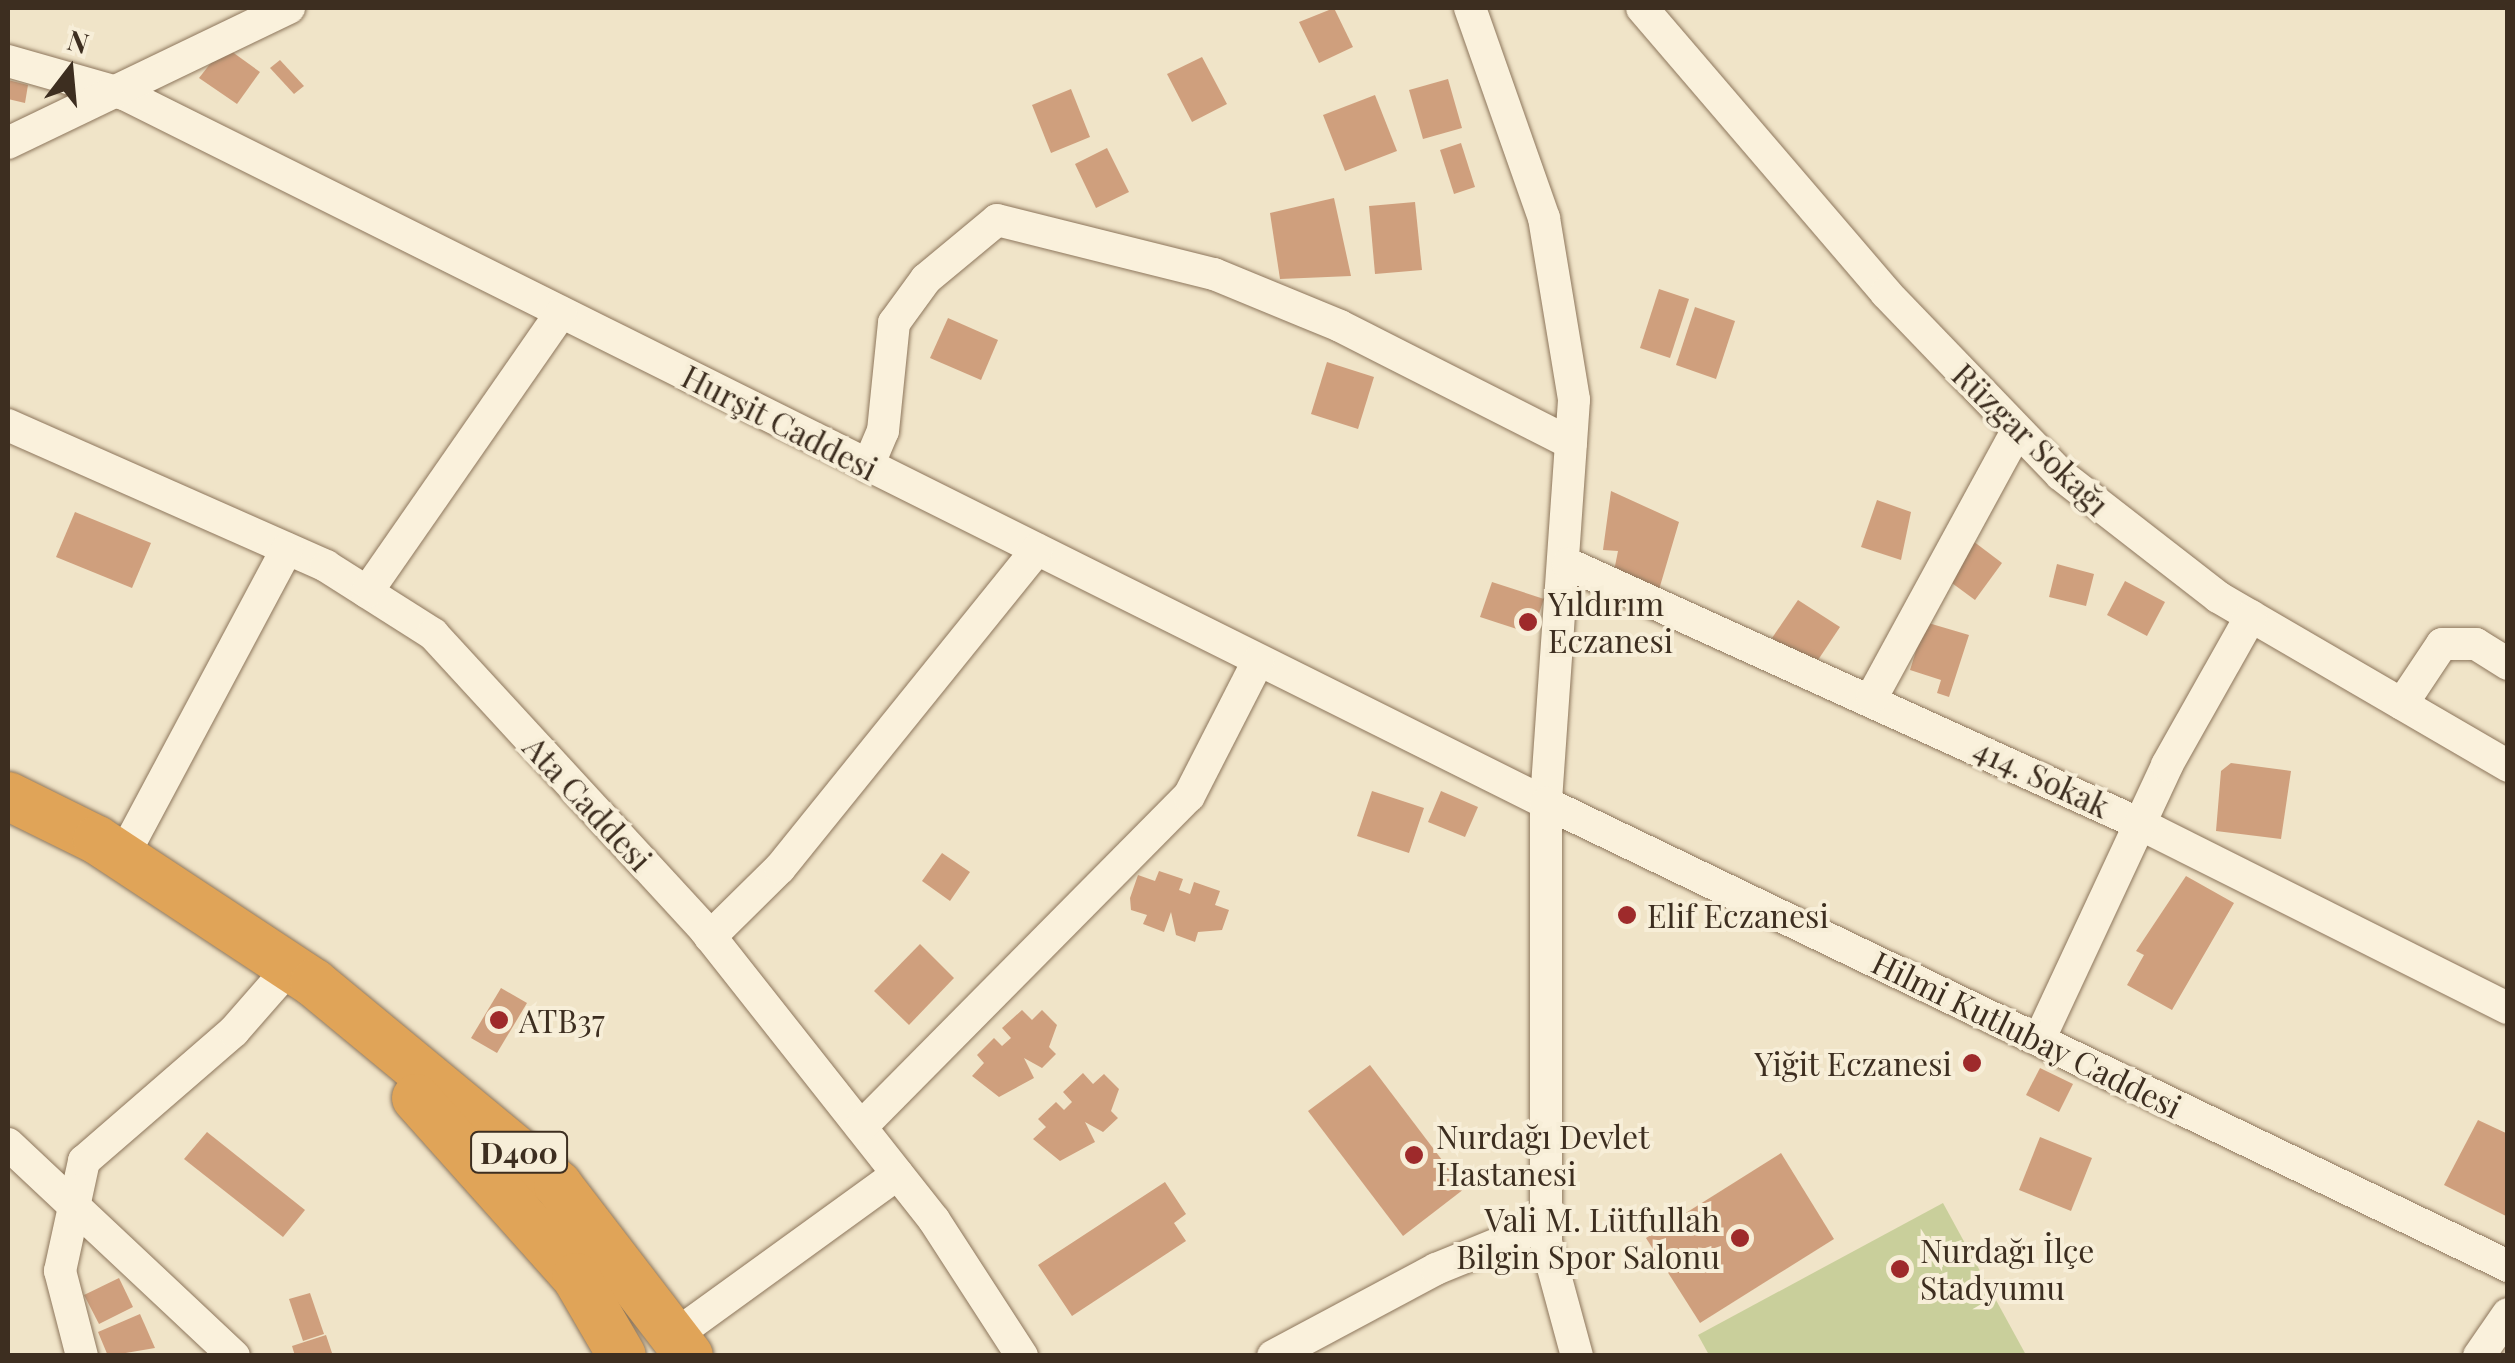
<!DOCTYPE html>
<html>
<head>
<meta charset="utf-8">
<style>
	body { margin:0 }
	#map { position:relative; width:2515px; height:1363px; overflow:hidden; background:#f0e4c8; font-family:"Playfair Display",serif }
	div>[style] { position:absolute }
	.green>* { inset:0; background:#c9cf9b }
	.building>* { inset:0; background:#cf9f7d }
	.roads { filter:drop-shadow(0 0 2px #8d765c) drop-shadow(0 0 2px #8d765c) }
	.minor>* { height:32px; margin:-16px; padding:0 16px; transform-origin:16px; border-radius:16px; background:#faf1dc }
	.highway>* { height:48px; margin:-24px; padding:0 24px; transform-origin:24px; border-radius:24px; background:#e0a458 }
	.dots>* { width:28px; height:28px; translate:-50% -50%; box-sizing:border-box; border:5px solid #f7eed8; border-radius:50% }
	span { translate:-50% -50%; white-space:nowrap; text-align:center; line-height:1.15; -webkit-text-stroke:8px #f7eed8; paint-order:stroke }
	.shield-label span { padding:2px 8px; background:#f7eed8; border:2px solid; border-radius:8px; -webkit-text-stroke-width:0 }
	.shield-label { font-size:30px; color:#3d2e20; font-weight:700 }
	.street-label { font-size:32px; color:#3d2e20 }
	.poi-label { font-size:32px; color:#3d2e20 }
	.left { translate:0 -50%; text-align:left }
	.right { translate:-100% -50%; text-align:right }
	.frame { position:absolute; inset:0; border:10px solid #3d2e20; pointer-events:none }
	.north { position:absolute; left:20px; top:20px; width:100px; height:100px; -webkit-text-stroke:8px #f7eed8; paint-order:stroke; rotate:16deg; font-size:28px; font-weight:700; line-height:40px; text-align:center; color:#3d2e20 }
	.north::after { content:''; display:block; margin:auto; width:35px; height:45px; background:#3d2e20; clip-path:polygon(50% 0,100% 100%,50% 72%,0 100%) }
</style>
</head>
<body>
<div id="map">
	<div class="green">
		<div style="clip-path:polygon(1943px 1203px,2026px 1355px,1709px 1355px,1698px 1335px)"></div>
	</div>
	<div class="building">
		<div style="clip-path:polygon(1334px 8px,1353px 47px,1319px 63px,1299px 22px)"></div>
		<div style="clip-path:polygon(224px 46px,260px 72px,237px 104px,199px 78px)"></div>
		<div style="clip-path:polygon(1202px 57px,1227px 104px,1192px 122px,1167px 74px)"></div>
		<div style="clip-path:polygon(280px 60px,304px 86px,294px 94px,270px 68px)"></div>
		<div style="clip-path:polygon(1448px 79px,1462px 128px,1423px 139px,1409px 90px)"></div>
		<div style="clip-path:polygon(8px 80px,28px 85px,25px 103px,8px 99px)"></div>
		<div style="clip-path:polygon(1071px 89px,1090px 137px,1051px 153px,1032px 105px)"></div>
		<div style="clip-path:polygon(1375px 95px,1397px 151px,1345px 171px,1323px 115px)"></div>
		<div style="clip-path:polygon(1461px 143px,1475px 187px,1454px 194px,1440px 150px)"></div>
		<div style="clip-path:polygon(1107px 148px,1129px 192px,1096px 208px,1075px 164px)"></div>
		<div style="clip-path:polygon(1334px 198px,1351px 276px,1280px 279px,1270px 213px)"></div>
		<div style="clip-path:polygon(1415px 202px,1422px 270px,1375px 274px,1369px 206px)"></div>
		<div style="clip-path:polygon(1659px 289px,1689px 299px,1670px 358px,1640px 348px)"></div>
		<div style="clip-path:polygon(1695px 307px,1735px 321px,1716px 379px,1676px 365px)"></div>
		<div style="clip-path:polygon(948px 318px,998px 340px,981px 380px,930px 358px)"></div>
		<div style="clip-path:polygon(1327px 362px,1374px 377px,1358px 429px,1311px 414px)"></div>
		<div style="clip-path:polygon(1611px 491px,1679px 522px,1658px 593px,1614px 571px,1618px 551px,1603px 550px)"></div>
		<div style="clip-path:polygon(1877px 500px,1911px 512px,1901px 560px,1861px 547px)"></div>
		<div style="clip-path:polygon(75px 512px,151px 543px,132px 588px,56px 557px)"></div>
		<div style="clip-path:polygon(1969px 538px,2002px 563px,1975px 600px,1941px 575px)"></div>
		<div style="clip-path:polygon(2057px 564px,2094px 574px,2086px 606px,2049px 597px)"></div>
		<div style="clip-path:polygon(2125px 581px,2165px 602px,2147px 636px,2107px 615px)"></div>
		<div style="clip-path:polygon(1492px 582px,1544px 599px,1532px 634px,1480px 617px)"></div>
		<div style="clip-path:polygon(1798px 600px,1840px 627px,1814px 666px,1772px 638px)"></div>
		<div style="clip-path:polygon(1925px 622px,1969px 635px,1949px 697px,1937px 693px,1941px 680px,1910px 670px)"></div>
		<div style="clip-path:polygon(2231px 763px,2291px 771px,2281px 839px,2216px 831px,2221px 771px)"></div>
		<div style="clip-path:polygon(1372px 791px,1424px 808px,1409px 853px,1357px 836px)"></div>
		<div style="clip-path:polygon(1441px 791px,1478px 807px,1465px 837px,1428px 822px)"></div>
		<div style="clip-path:polygon(942px 853px,970px 872px,950px 901px,922px 881px)"></div>
		<div style="clip-path:polygon(1159px 871px,1183px 879px,1179px 890px,1190px 894px,1194px 882px,1220px 891px,1215px 905px,1229px 910px,1222px 930px,1198px 932px,1195px 942px,1176px 935px,1171px 912px,1164px 932px,1143px 924px,1147px 915px,1131px 910px,1130px 898px,1138px 875px,1155px 881px)"></div>
		<div style="clip-path:polygon(2186px 876px,2234px 903px,2172px 1010px,2127px 985px,2144px 955px,2136px 951px)"></div>
		<div style="clip-path:polygon(920px 944px,954px 978px,909px 1025px,874px 991px)"></div>
		<div style="clip-path:polygon(501px 988px,527px 1003px,497px 1053px,471px 1038px)"></div>
		<div style="clip-path:polygon(1022px 1010px,1032px 1020px,1042px 1010px,1057px 1025px,1049px 1047px,1056px 1054px,1042px 1068px,1024px 1058px,1034px 1078px,999px 1097px,972px 1076px,984px 1063px,977px 1055px,994px 1038px,1002px 1046px,1011px 1038px,1002px 1028px)"></div>
		<div style="clip-path:polygon(1370px 1065px,1464px 1189px,1403px 1236px,1308px 1111px)"></div>
		<div style="clip-path:polygon(2040px 1068px,2073px 1084px,2059px 1112px,2026px 1095px)"></div>
		<div style="clip-path:polygon(1083px 1073px,1093px 1084px,1104px 1074px,1119px 1089px,1111px 1111px,1118px 1118px,1103px 1132px,1085px 1122px,1095px 1142px,1060px 1161px,1033px 1139px,1046px 1127px,1038px 1119px,1056px 1102px,1064px 1110px,1072px 1102px,1063px 1092px)"></div>
		<div style="clip-path:polygon(2478px 1120px,2508px 1134px,2508px 1217px,2444px 1185px)"></div>
		<div style="clip-path:polygon(207px 1132px,305px 1210px,283px 1237px,184px 1159px)"></div>
		<div style="clip-path:polygon(2040px 1137px,2092px 1158px,2071px 1211px,2019px 1190px)"></div>
		<div style="clip-path:polygon(1781px 1153px,1834px 1239px,1700px 1323px,1646px 1238px)"></div>
		<div style="clip-path:polygon(1165px 1182px,1186px 1214px,1174px 1223px,1186px 1241px,1072px 1316px,1038px 1265px)"></div>
		<div style="clip-path:polygon(119px 1278px,133px 1307px,99px 1324px,84px 1295px)"></div>
		<div style="clip-path:polygon(310px 1293px,324px 1334px,303px 1341px,289px 1299px)"></div>
		<div style="clip-path:polygon(140px 1314px,155px 1348px,108px 1356px,98px 1332px)"></div>
		<div style="clip-path:polygon(326px 1335px,333px 1356px,295px 1356px,292px 1346px)"></div>
	</div>
	<div class="roads">
		<div class="minor">
			<div style="left:1470px;top:8px;width:223px;rotate:70.6deg"></div>
			<div style="left:1544px;top:218px;width:184px;rotate:80.6deg"></div>
			<div style="left:1574px;top:400px;width:404px;rotate:94deg"></div>
			<div style="left:1546px;top:803px;width:439px;rotate:90deg"></div>
			<div style="left:1546px;top:1242px;width:118px;rotate:74.8deg"></div>
			<div style="left:1642px;top:8px;width:375px;rotate:49.4deg"></div>
			<div style="left:1886px;top:293px;width:252px;rotate:46.1deg"></div>
			<div style="left:2061px;top:475px;width:199px;rotate:37.8deg"></div>
			<div style="left:2218px;top:597px;width:336px;rotate:30.2deg"></div>
			<div style="left:8px;top:61px;width:121px;rotate:15.9deg"></div>
			<div style="left:124px;top:94px;width:1589px;rotate:26.5deg"></div>
			<div style="left:1546px;top:803px;width:1068px;rotate:25.7deg"></div>
			<div style="left:8px;top:143px;width:312px;rotate:-25.7deg"></div>
			<div style="left:8px;top:425px;width:348px;rotate:23.9deg"></div>
			<div style="left:326px;top:566px;width:127px;rotate:32.4deg"></div>
			<div style="left:433px;top:634px;width:402px;rotate:47.4deg"></div>
			<div style="left:705px;top:930px;width:370px;rotate:51.7deg"></div>
			<div style="left:934px;top:1220px;width:162px;rotate:57.1deg"></div>
			<div style="left:868px;top:466px;width:38px;rotate:-67deg"></div>
			<div style="left:883px;top:431px;width:109px;rotate:-84.2deg"></div>
			<div style="left:894px;top:323px;width:54px;rotate:-54deg"></div>
			<div style="left:926px;top:279px;width:92px;rotate:-39.7deg"></div>
			<div style="left:997px;top:220px;width:224px;rotate:14deg"></div>
			<div style="left:1214px;top:274px;width:136px;rotate:22.4deg"></div>
			<div style="left:1340px;top:326px;width:259px;rotate:26.9deg"></div>
			<div style="left:1568px;top:564px;width:628px;rotate:24.44deg"></div>
			<div style="left:2140px;top:824px;width:411px;rotate:26.6deg"></div>
			<div style="left:367px;top:592px;width:340px;rotate:-55.2deg"></div>
			<div style="left:1872px;top:697px;width:301px;rotate:-61.4deg"></div>
			<div style="left:2402px;top:704px;width:72px;rotate:-56.3deg"></div>
			<div style="left:2442px;top:644px;width:34px"></div>
			<div style="left:2476px;top:644px;width:38px;rotate:32deg"></div>
			<div style="left:123px;top:856px;width:348px;rotate:-61.9deg"></div>
			<div style="left:710px;top:937px;width:98px;rotate:-44.6deg"></div>
			<div style="left:780px;top:868px;width:409px;rotate:-51.1deg"></div>
			<div style="left:2039px;top:1040px;width:303px;rotate:-65deg"></div>
			<div style="left:2167px;top:765px;width:171px;rotate:-60.6deg"></div>
			<div style="left:861px;top:1127px;width:466px;rotate:-45.3deg"></div>
			<div style="left:1189px;top:796px;width:152px;rotate:-62.9deg"></div>
			<div style="left:8px;top:1144px;width:310px;rotate:43.2deg"></div>
			<div style="left:674px;top:1336px;width:276px;rotate:-35.9deg"></div>
			<div style="left:82px;top:1356px;width:88px;rotate:-104.5deg"></div>
			<div style="left:60px;top:1271px;width:113px;rotate:-77.7deg"></div>
			<div style="left:84px;top:1161px;width:198px;rotate:-40.9deg"></div>
			<div style="left:234px;top:1031px;width:85px;rotate:-48.8deg"></div>
			<div style="left:1273px;top:1356px;width:185px;rotate:-28.1deg"></div>
			<div style="left:1436px;top:1269px;width:119px;rotate:-22.2deg"></div>
			<div style="left:2479px;top:1356px;width:51px;rotate:-55.4deg"></div>
		</div>
		<div class="highway">
			<div style="left:8px;top:796px;width:99px;rotate:26.3deg"></div>
			<div style="left:97px;top:840px;width:260px;rotate:33.4deg"></div>
			<div style="left:314px;top:983px;width:317px;rotate:39.6deg"></div>
			<div style="left:558px;top:1185px;width:215px;rotate:52.5deg"></div>
			<div style="left:416px;top:1098px;width:240px;rotate:48.2deg"></div>
			<div style="left:576px;top:1277px;width:91px;rotate:59.8deg"></div>
		</div>
	</div>
	<div class="dots">
		<div style="left:1528px;top:622px;background:#9e2a2b"></div>
		<div style="left:1627px;top:915px;background:#9e2a2b"></div>
		<div style="left:499px;top:1020px;background:#9e2a2b"></div>
		<div style="left:1972px;top:1063px;background:#9e2a2b"></div>
		<div style="left:1414px;top:1155px;background:#9e2a2b"></div>
		<div style="left:1740px;top:1238px;background:#9e2a2b"></div>
		<div style="left:1900px;top:1269px;background:#9e2a2b"></div>
	</div>
	<div class="shield-label">
		<span style="left:519px;top:1152px">D400</span>
	</div>
	<div class="street-label">
		<span style="left:780px;top:422px;rotate:27deg">Hurşit Caddesi</span>
		<span style="left:2031px;top:439px;rotate:44deg">Rüzgar Sokağı</span>
		<span style="left:2042px;top:777px;rotate:25deg">414. Sokak</span>
		<span style="left:588px;top:803px;rotate:47deg">Ata Caddesi</span>
		<span style="left:2027px;top:1034px;rotate:26deg">Hilmi Kutlubay Caddesi</span>
	</div>
	<div class="poi-label">
		<span class="left" style="left:1548px;top:622px">Yıldırım<br>Eczanesi</span>
		<span class="left" style="left:1647px;top:915px">Elif Eczanesi</span>
		<span class="left" style="left:519px;top:1020px">ATB37</span>
		<span class="right" style="left:1952px;top:1063px">Yiğit Eczanesi</span>
		<span class="left" style="left:1436px;top:1155px">Nurdağı Devlet<br>Hastanesi</span>
		<span class="right" style="left:1720px;top:1238px">Vali M. Lütfullah<br>Bilgin Spor Salonu</span>
		<span class="left" style="left:1920px;top:1269px">Nurdağı İlçe<br>Stadyumu</span>
	</div>
	<div class="frame"></div>
	<div class="north">N</div>
</div>
</body>
</html>
